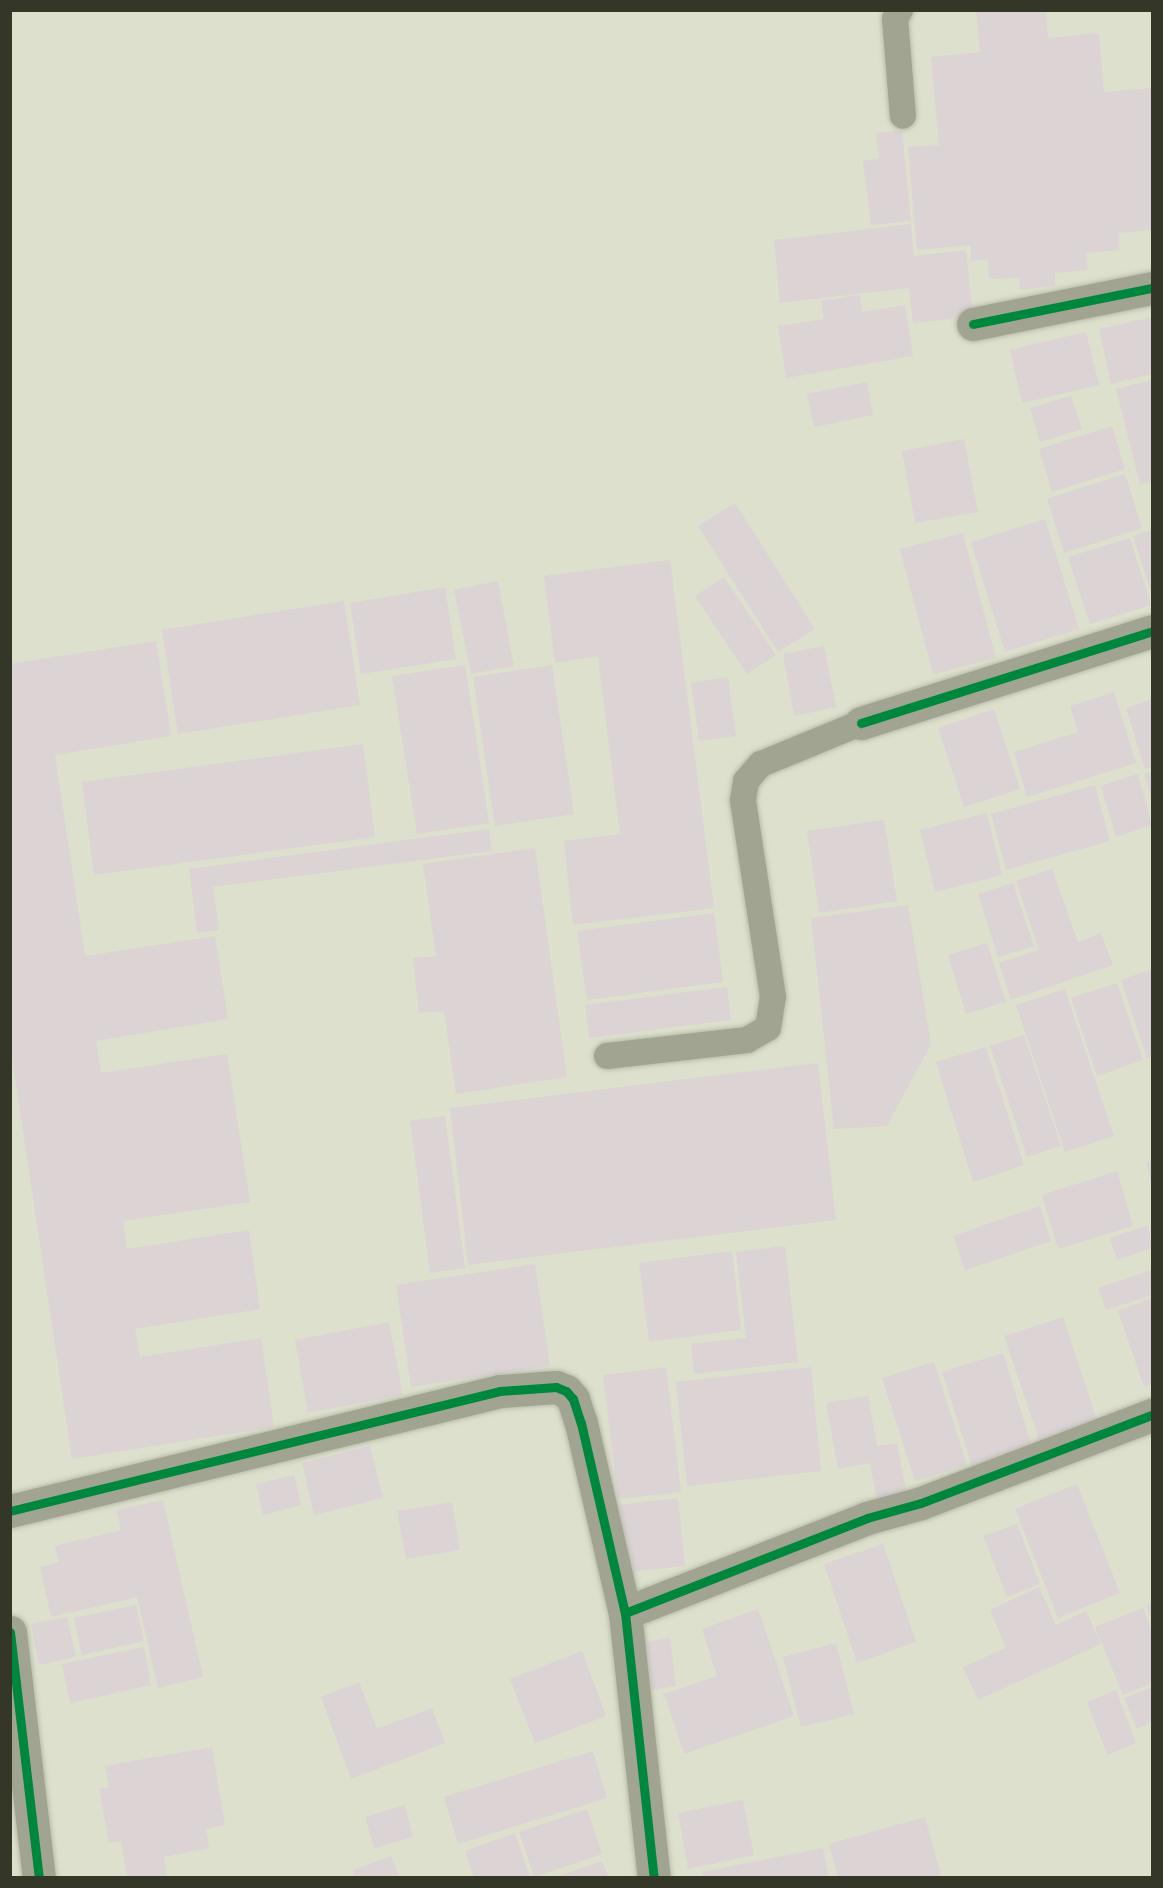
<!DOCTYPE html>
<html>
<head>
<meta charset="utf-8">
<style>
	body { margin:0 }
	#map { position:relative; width:1163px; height:1888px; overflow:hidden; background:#dde0cc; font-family:Helvetica,sans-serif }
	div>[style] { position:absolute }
	.building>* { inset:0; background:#dcd3d4 }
	.roads { filter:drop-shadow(0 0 2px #babcad) drop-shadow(0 0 2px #babcad) }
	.service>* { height:26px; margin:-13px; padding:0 13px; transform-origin:13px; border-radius:13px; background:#a2a492 }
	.minor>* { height:33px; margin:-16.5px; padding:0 16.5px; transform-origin:16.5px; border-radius:16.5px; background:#a2a492 }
	.cycleway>* { height:9px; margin:-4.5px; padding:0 4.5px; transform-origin:4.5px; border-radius:4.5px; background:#00873e }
	span { translate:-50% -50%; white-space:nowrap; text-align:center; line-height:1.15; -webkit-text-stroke:5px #e3e8c4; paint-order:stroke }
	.frame { position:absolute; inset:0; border:12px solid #343628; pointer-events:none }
</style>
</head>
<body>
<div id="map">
	<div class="building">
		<div style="clip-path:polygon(976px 10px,1046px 10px,1048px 38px,1099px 33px,1104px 92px,1152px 88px,1152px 230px,1118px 233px,1119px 250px,1086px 253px,1088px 270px,1055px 273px,1055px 286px,1020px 290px,1019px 278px,989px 279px,988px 259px,971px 261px,971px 245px,917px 250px,908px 147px,939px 145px,931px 57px,980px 52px)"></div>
		<div style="clip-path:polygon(902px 130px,911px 221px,871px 225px,863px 161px,879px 159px,876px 133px)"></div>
		<div style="clip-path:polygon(911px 224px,914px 256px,966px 250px,973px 317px,913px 323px,909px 288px,780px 303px,774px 240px)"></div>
		<div style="clip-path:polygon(860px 295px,862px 312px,905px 305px,913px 356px,786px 378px,778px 326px,824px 319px,821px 301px)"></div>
		<div style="clip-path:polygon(1152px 317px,1152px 374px,1111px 384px,1099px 329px)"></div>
		<div style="clip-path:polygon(1086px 332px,1099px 385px,1022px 403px,1010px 350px)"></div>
		<div style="clip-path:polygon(1152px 380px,1152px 481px,1140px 484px,1116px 389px)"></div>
		<div style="clip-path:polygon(867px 382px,873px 415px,814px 427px,807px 394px)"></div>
		<div style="clip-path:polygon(1071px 396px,1082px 429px,1040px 442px,1030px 408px)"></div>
		<div style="clip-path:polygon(1112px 426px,1125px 469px,1052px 492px,1039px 449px)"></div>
		<div style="clip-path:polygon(964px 439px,978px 512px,915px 523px,902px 451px)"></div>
		<div style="clip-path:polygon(1125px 474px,1142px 528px,1064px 553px,1047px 499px)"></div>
		<div style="clip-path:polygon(735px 503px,815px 629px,778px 652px,698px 526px)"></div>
		<div style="clip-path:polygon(1045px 519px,1079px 629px,1005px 652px,971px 542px)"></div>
		<div style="clip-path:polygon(1152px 530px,1152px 595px,1133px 536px)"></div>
		<div style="clip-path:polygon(963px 533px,996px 658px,933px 674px,900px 549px)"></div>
		<div style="clip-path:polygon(1130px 538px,1151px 605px,1090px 624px,1068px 557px)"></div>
		<div style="clip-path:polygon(670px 560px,714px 908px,573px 925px,564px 841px,620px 834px,598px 656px,555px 663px,544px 576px)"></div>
		<div style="clip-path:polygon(724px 577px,776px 655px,747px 674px,695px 596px)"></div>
		<div style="clip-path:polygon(498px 581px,514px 666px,471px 674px,454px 590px)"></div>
		<div style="clip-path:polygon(445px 587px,456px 659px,361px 674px,350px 603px)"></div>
		<div style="clip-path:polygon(344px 601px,360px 705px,178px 734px,162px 630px)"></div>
		<div style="clip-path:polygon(156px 641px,171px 736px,55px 755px,85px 956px,215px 936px,228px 1019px,96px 1041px,101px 1073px,227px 1054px,250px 1202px,123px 1221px,127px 1249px,249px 1230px,260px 1309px,135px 1329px,140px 1357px,261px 1338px,274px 1427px,72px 1459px,10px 1044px,10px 664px)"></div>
		<div style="clip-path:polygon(824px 646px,836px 707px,794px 716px,783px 654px)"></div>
		<div style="clip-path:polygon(465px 665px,489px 823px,417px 834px,392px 676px)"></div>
		<div style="clip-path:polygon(552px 665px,574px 814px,495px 826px,473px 677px)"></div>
		<div style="clip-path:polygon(728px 677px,736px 736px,699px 741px,691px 683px)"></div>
		<div style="clip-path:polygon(1114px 692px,1136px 763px,1027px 797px,1014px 752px,1078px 732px,1070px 706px)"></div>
		<div style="clip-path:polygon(1152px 699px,1152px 767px,1145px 769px,1126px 708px)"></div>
		<div style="clip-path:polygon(994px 709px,1020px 789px,964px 807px,938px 728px)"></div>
		<div style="clip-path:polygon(363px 744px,375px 837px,94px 875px,82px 782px)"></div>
		<div style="clip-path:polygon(1152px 771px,1152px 800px,1144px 774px)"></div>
		<div style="clip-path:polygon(1138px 774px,1152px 825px,1116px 837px,1101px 786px)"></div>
		<div style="clip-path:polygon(1095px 785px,1110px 841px,1006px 870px,991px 814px)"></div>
		<div style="clip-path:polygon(987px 813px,1002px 875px,935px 892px,920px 830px)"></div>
		<div style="clip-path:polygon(884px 820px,897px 901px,819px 913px,807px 831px)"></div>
		<div style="clip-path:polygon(489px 829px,492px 851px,213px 887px,219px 930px,197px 933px,189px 869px)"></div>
		<div style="clip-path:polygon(535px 848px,567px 1077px,456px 1094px,444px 1011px,419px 1013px,413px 958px,436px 956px,423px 864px)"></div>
		<div style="clip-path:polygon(1052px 869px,1078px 942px,1101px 933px,1113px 965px,1011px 1000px,999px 963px,1039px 950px,1016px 881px)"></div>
		<div style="clip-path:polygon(1013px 883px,1034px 946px,998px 957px,978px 894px)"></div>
		<div style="clip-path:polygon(908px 905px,931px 1044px,887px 1126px,834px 1129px,811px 918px)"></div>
		<div style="clip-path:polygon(714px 913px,723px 982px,587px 1000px,577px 931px)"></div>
		<div style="clip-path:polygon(987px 943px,1006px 1002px,966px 1014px,948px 955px)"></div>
		<div style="clip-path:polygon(1152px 969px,1152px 1056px,1147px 1058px,1121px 980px)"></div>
		<div style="clip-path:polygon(1117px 983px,1143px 1060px,1097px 1076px,1071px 998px)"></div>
		<div style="clip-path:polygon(727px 987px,731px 1020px,589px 1038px,585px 1005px)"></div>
		<div style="clip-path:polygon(1065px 989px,1114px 1136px,1065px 1152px,1016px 1005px)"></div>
		<div style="clip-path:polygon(1024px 1035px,1061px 1146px,1027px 1157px,990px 1046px)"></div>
		<div style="clip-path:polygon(986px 1047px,1024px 1165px,973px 1182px,936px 1062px)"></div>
		<div style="clip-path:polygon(818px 1063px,836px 1220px,468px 1265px,450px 1108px)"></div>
		<div style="clip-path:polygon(445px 1116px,465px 1268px,430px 1273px,410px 1121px)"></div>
		<div style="clip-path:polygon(1152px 1161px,1152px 1184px,1146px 1163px)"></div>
		<div style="clip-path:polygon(1117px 1171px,1133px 1226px,1058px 1249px,1042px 1195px)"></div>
		<div style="clip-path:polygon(1040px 1206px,1051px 1241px,965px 1270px,953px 1236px)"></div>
		<div style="clip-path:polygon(1148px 1225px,1152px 1248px,1117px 1260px,1110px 1238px)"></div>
		<div style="clip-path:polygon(785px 1246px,798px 1362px,694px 1374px,691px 1344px,746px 1338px,736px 1252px)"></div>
		<div style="clip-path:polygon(732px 1251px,741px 1330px,649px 1342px,639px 1263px)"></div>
		<div style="clip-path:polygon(535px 1264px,550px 1366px,411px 1387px,396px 1285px)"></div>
		<div style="clip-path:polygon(1152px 1270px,1152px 1295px,1106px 1310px,1098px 1288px)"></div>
		<div style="clip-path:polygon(1152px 1298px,1152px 1384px,1144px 1387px,1118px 1311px)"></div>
		<div style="clip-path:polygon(1063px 1317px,1100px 1429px,1042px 1448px,1004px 1336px)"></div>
		<div style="clip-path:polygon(389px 1322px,403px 1395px,308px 1413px,295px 1340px)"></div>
		<div style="clip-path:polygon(1003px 1353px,1034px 1453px,974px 1472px,942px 1372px)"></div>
		<div style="clip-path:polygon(934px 1362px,967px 1465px,915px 1481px,882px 1378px)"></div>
		<div style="clip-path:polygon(666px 1367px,681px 1492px,618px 1499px,603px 1375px)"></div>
		<div style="clip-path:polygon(811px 1367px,821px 1471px,687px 1486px,676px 1382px)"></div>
		<div style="clip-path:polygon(868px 1396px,877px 1446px,897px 1443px,908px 1501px,878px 1507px,870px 1463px,838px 1469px,826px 1403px)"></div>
		<div style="clip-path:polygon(370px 1446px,383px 1498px,314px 1515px,302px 1463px)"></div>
		<div style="clip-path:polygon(294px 1475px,301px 1505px,263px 1515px,256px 1484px)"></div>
		<div style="clip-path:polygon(1077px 1484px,1120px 1593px,1058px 1618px,1015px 1509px)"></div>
		<div style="clip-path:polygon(678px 1498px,685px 1566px,627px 1572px,619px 1505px)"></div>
		<div style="clip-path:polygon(163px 1500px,203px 1677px,158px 1688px,137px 1597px,51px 1617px,40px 1567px,59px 1562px,55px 1546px,121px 1530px,117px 1510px)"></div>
		<div style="clip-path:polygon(452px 1502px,460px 1550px,406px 1559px,397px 1511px)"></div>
		<div style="clip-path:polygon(1017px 1524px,1040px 1584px,1007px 1597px,983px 1536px)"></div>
		<div style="clip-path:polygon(883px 1544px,916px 1642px,857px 1663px,824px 1564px)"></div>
		<div style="clip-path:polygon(1039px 1587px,1056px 1625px,1086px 1611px,1101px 1644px,978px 1700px,963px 1667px,1006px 1648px,990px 1610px)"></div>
		<div style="clip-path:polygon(1152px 1603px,1152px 1621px,1146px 1606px)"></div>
		<div style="clip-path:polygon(136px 1605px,144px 1641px,82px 1655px,74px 1618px)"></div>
		<div style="clip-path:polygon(1143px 1608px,1152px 1631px,1152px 1683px,1123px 1695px,1095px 1627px)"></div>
		<div style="clip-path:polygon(758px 1609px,794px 1716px,684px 1754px,664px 1694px,717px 1676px,702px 1629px)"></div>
		<div style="clip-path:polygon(67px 1617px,76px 1657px,39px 1665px,31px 1624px)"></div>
		<div style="clip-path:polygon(670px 1638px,676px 1686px,645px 1691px,638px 1643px)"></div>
		<div style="clip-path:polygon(836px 1643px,854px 1714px,801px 1727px,783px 1657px)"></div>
		<div style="clip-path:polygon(144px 1647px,151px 1685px,70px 1703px,62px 1664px)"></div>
		<div style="clip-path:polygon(582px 1651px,606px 1716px,535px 1743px,510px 1679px)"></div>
		<div style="clip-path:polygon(359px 1682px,377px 1729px,432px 1708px,445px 1743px,351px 1779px,321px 1697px)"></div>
		<div style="clip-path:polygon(1152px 1687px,1152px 1722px,1137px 1729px,1124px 1698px)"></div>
		<div style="clip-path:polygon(1116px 1690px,1136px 1743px,1107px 1755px,1087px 1702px)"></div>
		<div style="clip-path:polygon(212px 1747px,225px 1825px,206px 1829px,209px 1848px,164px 1857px,167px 1878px,127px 1878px,121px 1841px,109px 1843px,99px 1789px,109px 1787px,105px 1766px)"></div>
		<div style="clip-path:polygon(593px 1751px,607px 1798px,458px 1844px,444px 1797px)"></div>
		<div style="clip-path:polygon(743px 1800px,754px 1855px,688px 1869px,678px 1813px)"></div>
		<div style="clip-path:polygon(405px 1805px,413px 1837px,374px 1848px,365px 1817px)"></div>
		<div style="clip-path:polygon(587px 1809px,602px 1854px,534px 1877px,519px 1832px)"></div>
		<div style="clip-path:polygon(925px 1817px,941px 1875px,933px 1878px,838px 1878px,829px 1844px)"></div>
		<div style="clip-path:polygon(515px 1833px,530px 1878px,474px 1878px,465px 1851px)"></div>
		<div style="clip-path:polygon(823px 1848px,829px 1878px,703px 1878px,702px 1872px)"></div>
		<div style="clip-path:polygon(391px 1856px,400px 1878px,355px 1878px,353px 1870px)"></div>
		<div style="clip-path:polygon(602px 1861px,609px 1878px,556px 1878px,556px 1877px)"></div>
	</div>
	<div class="roads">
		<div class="service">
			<div style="left:900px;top:10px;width:10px;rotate:119deg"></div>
			<div style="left:895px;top:19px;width:97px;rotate:85.3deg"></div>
			<div style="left:607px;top:1056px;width:141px;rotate:-6.5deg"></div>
			<div style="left:747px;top:1040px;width:24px;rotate:-30deg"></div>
			<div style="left:768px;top:1028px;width:31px;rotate:-81deg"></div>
			<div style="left:773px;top:997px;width:199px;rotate:-98.7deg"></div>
			<div style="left:743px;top:800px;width:19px;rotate:-81deg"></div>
			<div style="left:746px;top:781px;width:23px;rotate:-49deg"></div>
			<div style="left:761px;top:764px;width:108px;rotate:-22.3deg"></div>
		</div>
		<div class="minor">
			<div style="left:973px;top:324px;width:183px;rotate:-11.4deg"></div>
			<div style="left:861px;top:723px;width:305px;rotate:-17.5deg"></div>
			<div style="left:10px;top:1511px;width:504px;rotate:-13.76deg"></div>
			<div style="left:500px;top:1391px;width:56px;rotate:-4.1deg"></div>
			<div style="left:556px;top:1387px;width:11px;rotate:22deg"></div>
			<div style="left:566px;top:1391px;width:11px;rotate:49deg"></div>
			<div style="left:573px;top:1399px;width:25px;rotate:72deg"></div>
			<div style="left:581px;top:1423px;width:195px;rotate:77deg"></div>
			<div style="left:625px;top:1613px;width:267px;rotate:83.8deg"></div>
			<div style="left:625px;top:1613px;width:260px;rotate:-21.4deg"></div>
			<div style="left:867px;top:1518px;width:56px;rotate:-15.5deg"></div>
			<div style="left:921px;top:1503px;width:247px;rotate:-20.9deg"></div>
			<div style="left:10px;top:1632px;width:248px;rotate:83.3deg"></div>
		</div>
	</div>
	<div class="cycleway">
		<div style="left:973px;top:324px;width:183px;rotate:-11.4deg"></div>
		<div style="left:861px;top:723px;width:305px;rotate:-17.5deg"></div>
		<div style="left:10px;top:1511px;width:504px;rotate:-13.76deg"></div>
		<div style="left:500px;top:1391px;width:56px;rotate:-4.1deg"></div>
		<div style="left:556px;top:1387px;width:11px;rotate:22deg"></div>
		<div style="left:566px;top:1391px;width:11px;rotate:49deg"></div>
		<div style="left:573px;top:1399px;width:25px;rotate:72deg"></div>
		<div style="left:581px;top:1423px;width:195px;rotate:77deg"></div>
		<div style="left:625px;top:1613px;width:267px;rotate:83.8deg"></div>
		<div style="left:625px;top:1613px;width:260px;rotate:-21.4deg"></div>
		<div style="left:867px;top:1518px;width:56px;rotate:-15.5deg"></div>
		<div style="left:921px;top:1503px;width:247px;rotate:-20.9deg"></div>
		<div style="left:10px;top:1632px;width:248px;rotate:83.3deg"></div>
	</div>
	<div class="frame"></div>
</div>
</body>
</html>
